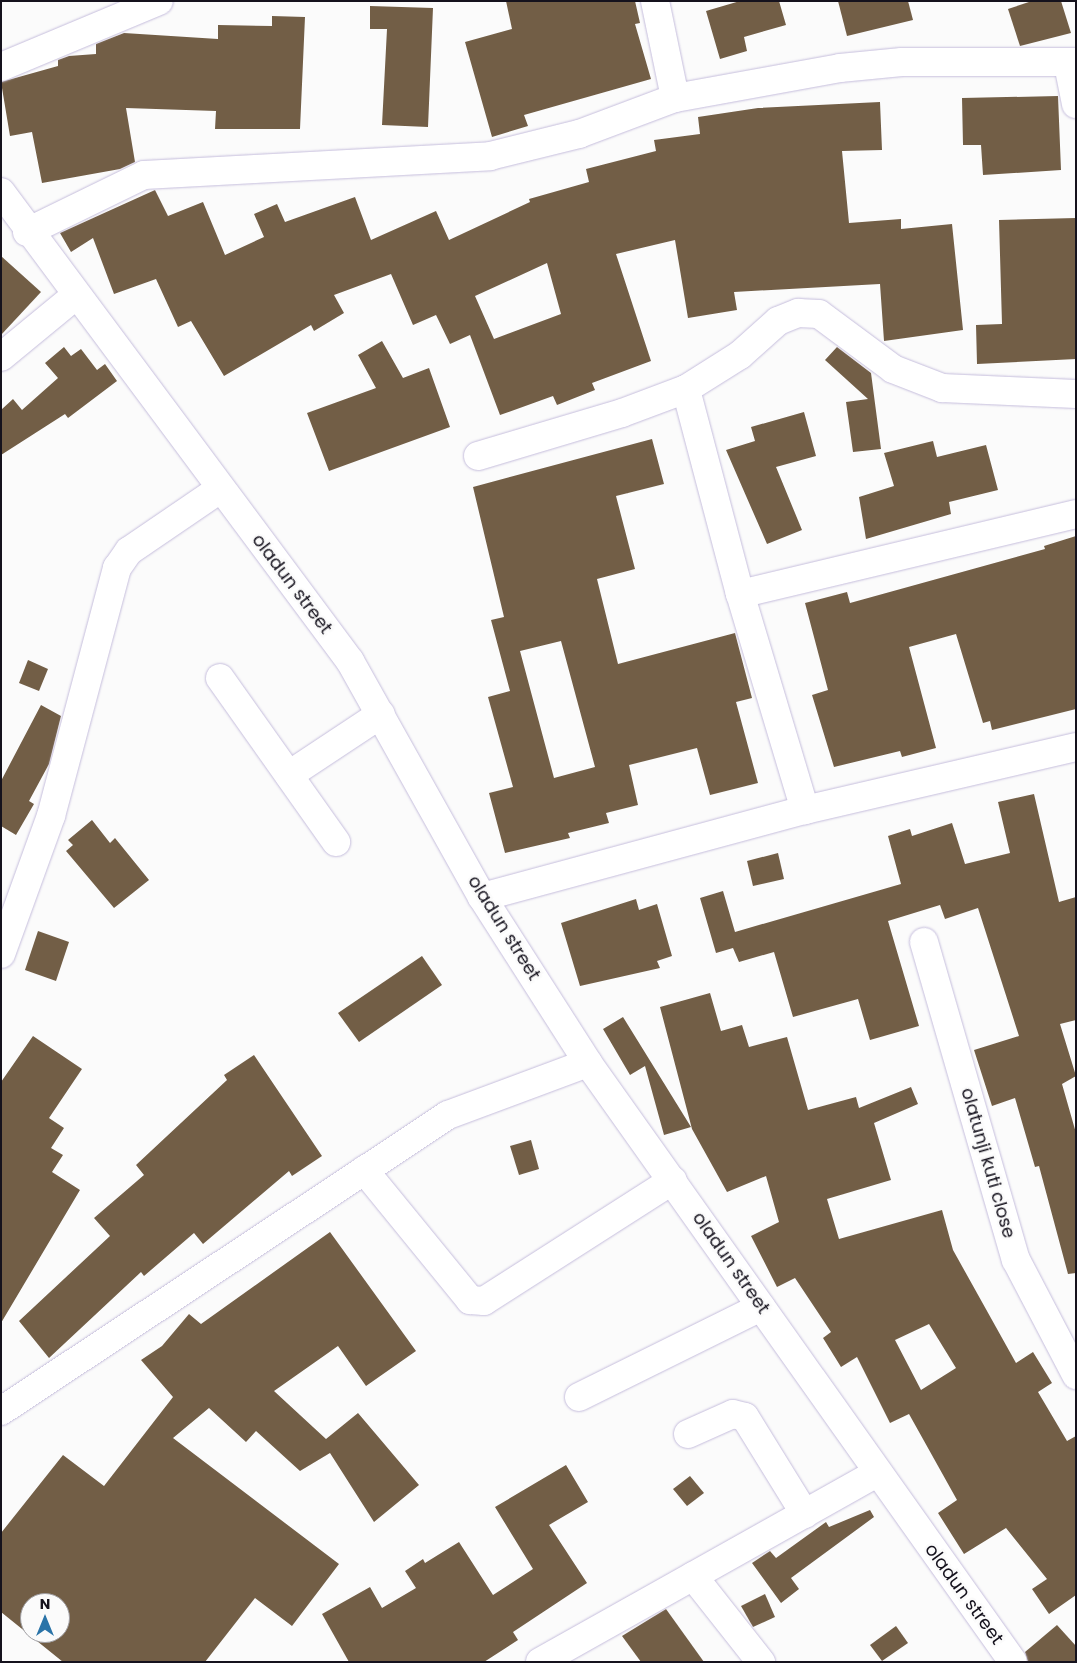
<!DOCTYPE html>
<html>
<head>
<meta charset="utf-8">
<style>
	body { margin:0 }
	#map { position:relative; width:1077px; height:1663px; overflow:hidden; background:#fbfbfb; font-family:Poppins,sans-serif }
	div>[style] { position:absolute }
	.building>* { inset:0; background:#725e46 }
	.roads { filter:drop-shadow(0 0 1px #c5bddc) drop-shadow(0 0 1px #c5bddc) }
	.minor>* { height:28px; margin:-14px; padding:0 14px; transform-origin:14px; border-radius:14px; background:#fff }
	span { translate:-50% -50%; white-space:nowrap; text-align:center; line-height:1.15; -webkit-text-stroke:5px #fbfbfb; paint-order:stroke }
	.street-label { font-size:18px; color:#15121d }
	.frame { position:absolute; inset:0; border:2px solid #15121d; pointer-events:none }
	.north { position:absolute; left:20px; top:1593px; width:50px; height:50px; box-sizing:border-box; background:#fbfbfb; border:1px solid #9f9ea2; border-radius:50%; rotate:0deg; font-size:14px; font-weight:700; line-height:20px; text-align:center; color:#15121d }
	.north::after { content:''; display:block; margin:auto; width:18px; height:22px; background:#2b74a8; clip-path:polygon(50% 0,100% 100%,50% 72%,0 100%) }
</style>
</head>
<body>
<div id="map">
	<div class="building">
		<div style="clip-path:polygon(506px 1px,635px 1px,640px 23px,635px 24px,651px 79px,524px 115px,528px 126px,492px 137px,465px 42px,512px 29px)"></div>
		<div style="clip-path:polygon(740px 1px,779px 1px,786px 25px,744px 37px,747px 51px,720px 59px,706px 11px)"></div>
		<div style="clip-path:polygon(838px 1px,908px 1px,913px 20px,847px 36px)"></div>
		<div style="clip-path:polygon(1032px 1px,1061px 1px,1071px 33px,1020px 46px,1008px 9px)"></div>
		<div style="clip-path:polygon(370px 6px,433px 8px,428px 127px,382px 125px,387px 29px,370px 29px)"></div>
		<div style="clip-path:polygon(272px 16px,305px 17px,300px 129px,215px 129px,216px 111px,126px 108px,135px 162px,120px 169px,42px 183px,32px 132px,10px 136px,1px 82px,58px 66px,58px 60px,69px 56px,96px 54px,96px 44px,124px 33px,218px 39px,218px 25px,272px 26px)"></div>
		<div style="clip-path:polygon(1058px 96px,1061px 170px,983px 175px,981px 145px,963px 145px,962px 98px)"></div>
		<div style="clip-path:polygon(evenodd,880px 102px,882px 150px,842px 151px,849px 223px,901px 219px,901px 229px,952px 224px,963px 330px,884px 341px,880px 284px,734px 292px,737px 310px,688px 318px,675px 240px,616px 254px,651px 361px,592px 383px,595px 390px,557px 405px,553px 396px,500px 415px,470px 335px,450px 344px,436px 315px,413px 325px,391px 274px,334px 295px,344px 313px,314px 331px,311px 325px,224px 376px,191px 321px,178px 327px,156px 279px,114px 294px,93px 238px,71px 252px,60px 233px,155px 190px,168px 216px,203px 202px,225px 255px,264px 237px,254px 214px,277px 204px,285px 222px,355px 197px,371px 240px,436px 211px,449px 240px,530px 202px,529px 199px,589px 182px,586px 169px,656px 151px,654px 140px,700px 134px,698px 117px,758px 108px,880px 102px,547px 263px,561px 314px,494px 339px,475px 296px,547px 263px)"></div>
		<div style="clip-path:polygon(1076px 218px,1076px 359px,977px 364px,976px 325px,1002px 324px,999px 220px)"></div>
		<div style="clip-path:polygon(1px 256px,41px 292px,1px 335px)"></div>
		<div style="clip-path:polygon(382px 341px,403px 378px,429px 368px,450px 427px,329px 471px,307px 413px,376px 388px,358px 355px)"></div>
		<div style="clip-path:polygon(64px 347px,71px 356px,81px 349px,97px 370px,105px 364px,117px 381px,68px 418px,65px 414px,1px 455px,1px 410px,13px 399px,22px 410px,58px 378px,45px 363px)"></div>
		<div style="clip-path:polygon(837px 347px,871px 373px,881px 449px,853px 452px,846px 402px,868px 399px,825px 360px)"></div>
		<div style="clip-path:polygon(804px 412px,816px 456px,776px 467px,802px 530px,767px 544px,726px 450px,755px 441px,751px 427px)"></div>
		<div style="clip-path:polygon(evenodd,652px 439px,664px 484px,616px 496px,635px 569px,597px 579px,618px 664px,735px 633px,752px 698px,736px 702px,758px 783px,710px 795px,697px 748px,629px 765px,638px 805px,606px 813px,609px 823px,568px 833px,570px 838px,505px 853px,489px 793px,513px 787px,488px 697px,510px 691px,491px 620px,504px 617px,473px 487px,652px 439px,561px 641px,595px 767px,554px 778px,520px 651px,561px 641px)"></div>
		<div style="clip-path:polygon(933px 441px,937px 457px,986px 445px,998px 490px,949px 502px,951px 514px,866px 539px,859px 497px,894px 486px,884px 453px)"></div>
		<div style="clip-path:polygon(1076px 536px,1076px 709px,992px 730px,990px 721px,983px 723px,956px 634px,909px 647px,936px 748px,902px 757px,900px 751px,834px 767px,812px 695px,828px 690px,805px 603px,847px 592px,850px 603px,1045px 549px,1044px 546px)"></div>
		<div style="clip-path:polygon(28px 660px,48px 669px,39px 691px,19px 683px)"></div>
		<div style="clip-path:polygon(41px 705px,61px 716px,49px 764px,29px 801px,34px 804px,16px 835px,1px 826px,1px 781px)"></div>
		<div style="clip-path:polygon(1034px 794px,1059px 902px,1076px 897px,1076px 1020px,1060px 1024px,1076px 1076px,1062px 1084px,1076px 1133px,1076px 1273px,1068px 1274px,1039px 1166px,1035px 1167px,1015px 1098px,992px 1106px,974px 1050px,1019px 1036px,978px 908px,945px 919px,940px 905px,888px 921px,919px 1026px,870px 1040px,858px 999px,793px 1017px,774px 952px,739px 962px,733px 948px,716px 953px,700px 898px,723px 891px,735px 932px,901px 884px,888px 836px,910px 829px,912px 836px,952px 823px,965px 864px,1010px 853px,998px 802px)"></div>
		<div style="clip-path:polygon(92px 820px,110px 843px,115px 838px,149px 880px,114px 908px,66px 851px,73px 845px,68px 840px)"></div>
		<div style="clip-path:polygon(778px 853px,784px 879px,753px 886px,747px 861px)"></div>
		<div style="clip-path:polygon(636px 899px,639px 910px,657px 904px,672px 956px,657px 961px,660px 968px,580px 986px,561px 923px)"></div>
		<div style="clip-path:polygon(38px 931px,69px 942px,56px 981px,25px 970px)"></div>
		<div style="clip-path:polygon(422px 956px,442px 985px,359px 1042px,338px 1013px)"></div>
		<div style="clip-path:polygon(evenodd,710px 993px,721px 1031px,742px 1025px,749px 1047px,787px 1037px,808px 1110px,856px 1097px,859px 1108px,911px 1087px,918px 1104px,874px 1123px,891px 1180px,827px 1199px,839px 1239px,942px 1210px,953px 1250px,1016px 1363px,1033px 1352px,1052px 1383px,1038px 1392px,1067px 1441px,1076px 1436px,1076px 1595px,1049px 1614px,1032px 1589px,1047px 1579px,1006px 1528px,964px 1554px,938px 1513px,957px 1500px,909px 1414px,890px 1423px,857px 1357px,841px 1367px,823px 1338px,831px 1332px,795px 1278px,777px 1287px,751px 1236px,779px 1222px,766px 1176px,727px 1192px,692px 1129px,660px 1007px,710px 993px,929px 1324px,956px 1368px,921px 1390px,895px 1340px,929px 1324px)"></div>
		<div style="clip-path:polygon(623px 1017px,649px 1059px,691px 1127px,664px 1135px,645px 1066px,630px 1075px,603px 1029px)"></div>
		<div style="clip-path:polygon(33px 1036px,82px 1069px,49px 1118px,64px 1128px,51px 1148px,63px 1155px,52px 1172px,80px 1190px,1px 1323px,1px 1082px)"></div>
		<div style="clip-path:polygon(254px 1055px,322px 1156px,292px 1176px,289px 1171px,203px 1244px,194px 1233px,144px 1276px,141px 1272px,49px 1358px,19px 1321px,110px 1236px,94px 1218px,144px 1175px,136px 1165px,227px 1080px,224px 1075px)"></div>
		<div style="clip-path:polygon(531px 1140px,539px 1169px,519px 1175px,510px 1146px)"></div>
		<div style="clip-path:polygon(evenodd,330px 1232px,416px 1351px,366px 1386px,338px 1346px,274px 1391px,326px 1439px,358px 1413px,419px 1485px,374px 1522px,330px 1453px,300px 1471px,256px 1431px,246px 1442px,209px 1408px,173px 1438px,339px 1564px,292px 1626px,255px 1598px,205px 1662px,63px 1662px,1px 1612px,1px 1533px,63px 1455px,104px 1486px,173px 1397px,141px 1360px,162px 1346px,189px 1314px,201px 1324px,330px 1232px,30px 1603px,60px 1603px,60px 1633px,30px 1633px,30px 1603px)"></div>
		<div style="clip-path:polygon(566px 1465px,588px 1502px,549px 1525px,587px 1583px,513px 1632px,518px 1640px,484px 1662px,349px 1662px,322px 1614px,370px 1587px,382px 1608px,416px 1588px,405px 1571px,423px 1559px,425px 1563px,459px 1542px,493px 1595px,533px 1569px,495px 1507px)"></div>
		<div style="clip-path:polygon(690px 1476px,704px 1493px,687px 1506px,673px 1489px)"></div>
		<div style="clip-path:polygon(870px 1510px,874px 1517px,791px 1578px,799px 1589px,781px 1603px,752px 1563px,770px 1551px,776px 1558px,826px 1522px,829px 1527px)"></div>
		<div style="clip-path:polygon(765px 1594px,775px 1617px,753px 1627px,741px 1606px)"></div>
		<div style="clip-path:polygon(666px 1609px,704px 1662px,641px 1662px,622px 1636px)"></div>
		<div style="clip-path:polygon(1057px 1625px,1076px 1646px,1076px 1662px,1028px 1662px,1025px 1652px)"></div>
		<div style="clip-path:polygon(896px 1626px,908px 1643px,882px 1661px,870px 1645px)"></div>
	</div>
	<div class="roads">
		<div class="minor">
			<div style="left:655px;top:1px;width:99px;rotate:78.3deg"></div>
			<div style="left:1068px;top:64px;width:41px;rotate:78.7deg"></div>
			<div style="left:1px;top:67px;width:171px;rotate:-22.7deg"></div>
			<div style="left:1px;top:192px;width:585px;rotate:53.35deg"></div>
			<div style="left:350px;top:661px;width:270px;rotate:60.8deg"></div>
			<div style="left:482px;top:897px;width:197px;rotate:57.4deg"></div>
			<div style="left:588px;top:1063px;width:734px;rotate:54.64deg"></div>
			<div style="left:27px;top:232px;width:130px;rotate:-26deg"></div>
			<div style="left:144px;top:175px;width:347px;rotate:-3.1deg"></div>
			<div style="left:490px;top:156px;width:92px;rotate:-13.9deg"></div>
			<div style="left:579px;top:134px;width:103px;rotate:-20.6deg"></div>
			<div style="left:675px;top:98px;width:168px;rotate:-10.3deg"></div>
			<div style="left:840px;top:68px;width:62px;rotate:-5.5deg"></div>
			<div style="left:902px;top:62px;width:174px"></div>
			<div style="left:1px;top:357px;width:96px;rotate:-39.5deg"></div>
			<div style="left:478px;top:456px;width:150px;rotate:-16.6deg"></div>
			<div style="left:622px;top:413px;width:68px;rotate:-20.6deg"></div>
			<div style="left:740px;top:594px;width:345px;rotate:-13.4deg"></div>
			<div style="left:220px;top:678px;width:201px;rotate:54.7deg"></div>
			<div style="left:289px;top:775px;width:110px;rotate:-33.5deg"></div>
			<div style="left:805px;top:810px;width:226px;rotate:-106.7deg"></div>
			<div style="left:740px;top:594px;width:212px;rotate:-104.8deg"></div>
			<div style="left:686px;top:389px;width:64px;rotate:-32.2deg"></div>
			<div style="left:740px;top:355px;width:51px;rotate:-41.8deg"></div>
			<div style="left:778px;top:321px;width:22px;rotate:-22deg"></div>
			<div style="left:798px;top:313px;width:21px;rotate:3deg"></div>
			<div style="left:819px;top:314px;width:92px;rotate:36.6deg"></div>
			<div style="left:893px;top:369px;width:53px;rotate:21.2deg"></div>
			<div style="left:942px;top:388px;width:134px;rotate:2.6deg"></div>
			<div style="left:482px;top:897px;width:335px;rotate:-15.1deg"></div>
			<div style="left:805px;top:810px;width:278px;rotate:-13.1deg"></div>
			<div style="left:924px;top:942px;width:331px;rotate:73.9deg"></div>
			<div style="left:1016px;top:1260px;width:130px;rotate:62.4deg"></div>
			<div style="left:1px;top:954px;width:147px;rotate:-70.1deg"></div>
			<div style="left:51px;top:816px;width:257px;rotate:-75.1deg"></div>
			<div style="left:117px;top:568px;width:21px;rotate:-55deg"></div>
			<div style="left:129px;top:551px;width:110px;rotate:-34.3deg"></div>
			<div style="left:364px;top:1170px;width:168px;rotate:50.8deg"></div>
			<div style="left:470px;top:1300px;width:14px;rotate:4deg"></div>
			<div style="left:484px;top:1301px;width:224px;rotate:-32.6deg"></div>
			<div style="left:579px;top:1397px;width:203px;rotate:-26.3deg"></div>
			<div style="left:1px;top:1411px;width:536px;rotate:-33.51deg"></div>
			<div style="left:448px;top:1115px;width:149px;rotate:-20.4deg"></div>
			<div style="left:688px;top:1434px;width:49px;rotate:-24deg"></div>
			<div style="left:733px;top:1414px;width:12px;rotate:14deg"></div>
			<div style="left:745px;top:1417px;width:114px;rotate:58.3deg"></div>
			<div style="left:693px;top:1576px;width:110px;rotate:51.7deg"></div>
			<div style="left:540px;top:1662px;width:386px;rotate:-29.3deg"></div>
		</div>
	</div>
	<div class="street-label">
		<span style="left:292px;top:584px;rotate:53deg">oladun street</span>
		<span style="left:504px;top:928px;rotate:58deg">oladun street</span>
		<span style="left:988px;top:1163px;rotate:74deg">olatunji kuti close</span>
		<span style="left:731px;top:1263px;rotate:55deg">oladun street</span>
		<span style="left:964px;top:1594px;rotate:54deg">oladun street</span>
	</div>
	<div class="frame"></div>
	<div class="north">N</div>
</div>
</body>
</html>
